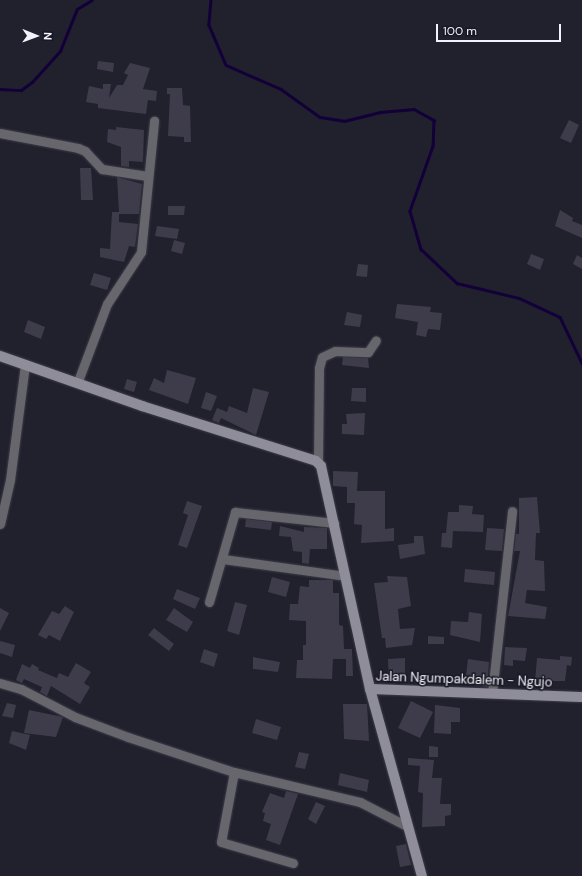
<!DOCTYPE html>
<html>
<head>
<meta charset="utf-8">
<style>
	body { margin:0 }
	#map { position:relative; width:582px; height:876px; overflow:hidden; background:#21202d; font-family:"DM Sans",sans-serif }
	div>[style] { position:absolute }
	.stream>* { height:2.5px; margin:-1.25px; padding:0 1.25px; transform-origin:1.25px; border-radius:1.25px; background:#130039 }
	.building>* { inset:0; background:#3e3c4b }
	.roads { filter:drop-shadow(0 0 1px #3e3d4a) drop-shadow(0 0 1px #3e3d4a) }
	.street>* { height:9px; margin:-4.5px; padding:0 4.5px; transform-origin:4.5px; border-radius:4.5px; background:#67666d }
	.secondary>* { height:10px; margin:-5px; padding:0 5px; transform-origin:5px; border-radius:5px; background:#8e8d99 }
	span { translate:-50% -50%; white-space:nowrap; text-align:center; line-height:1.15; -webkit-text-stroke:3px #181723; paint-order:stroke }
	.street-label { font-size:13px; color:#f2f2fb }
	.north { position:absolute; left:16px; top:16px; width:40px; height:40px; -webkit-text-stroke:3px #181723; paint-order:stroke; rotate:91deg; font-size:11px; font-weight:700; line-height:16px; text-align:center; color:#f2f2fb }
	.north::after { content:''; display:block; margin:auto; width:14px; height:18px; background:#f2f2fb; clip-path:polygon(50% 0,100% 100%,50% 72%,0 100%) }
	.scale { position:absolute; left:436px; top:24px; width:125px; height:18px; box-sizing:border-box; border:2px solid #f2f2fb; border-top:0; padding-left:5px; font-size:12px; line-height:14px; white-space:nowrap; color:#f2f2fb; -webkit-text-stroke:3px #181723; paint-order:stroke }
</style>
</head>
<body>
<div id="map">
	<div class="stream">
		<div style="left:211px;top:0;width:25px;rotate:95deg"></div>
		<div style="left:209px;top:25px;width:43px;rotate:67deg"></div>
		<div style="left:226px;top:65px;width:60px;rotate:23.6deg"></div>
		<div style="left:281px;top:89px;width:48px;rotate:35.7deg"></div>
		<div style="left:320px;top:117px;width:24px;rotate:9deg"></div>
		<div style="left:344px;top:121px;width:37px;rotate:-14deg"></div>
		<div style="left:380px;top:112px;width:34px;rotate:-5deg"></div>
		<div style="left:414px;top:109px;width:23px;rotate:29deg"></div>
		<div style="left:434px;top:120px;width:26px;rotate:92deg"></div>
		<div style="left:433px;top:146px;width:69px;rotate:109.5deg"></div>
		<div style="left:410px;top:211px;width:40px;rotate:74deg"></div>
		<div style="left:421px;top:249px;width:50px;rotate:43.4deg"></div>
		<div style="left:457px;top:283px;width:64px;rotate:13.6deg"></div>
		<div style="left:519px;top:298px;width:45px;rotate:24.9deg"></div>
		<div style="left:560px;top:317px;width:51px;rotate:64.4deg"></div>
		<div style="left:0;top:89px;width:21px;rotate:3deg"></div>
		<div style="left:21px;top:90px;width:14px;rotate:-36deg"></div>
		<div style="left:32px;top:82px;width:42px;rotate:-47.9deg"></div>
		<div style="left:60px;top:51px;width:45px;rotate:-68deg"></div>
		<div style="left:77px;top:9px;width:17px;rotate:-31deg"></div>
	</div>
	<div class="building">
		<div style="clip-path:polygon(98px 61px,114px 63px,113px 72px,97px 69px)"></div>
		<div style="clip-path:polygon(130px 63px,150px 68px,143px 89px,157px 91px,156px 101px,148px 100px,146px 114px,98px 108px,98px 104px,86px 102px,89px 86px,103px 89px,103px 84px,111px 84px,109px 98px,117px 85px,123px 85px,128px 75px,124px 73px)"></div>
		<div style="clip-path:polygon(167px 88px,182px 88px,183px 105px,190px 106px,191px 142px,184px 142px,184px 137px,168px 136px,170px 94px,167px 94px)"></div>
		<div style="clip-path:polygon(569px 120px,579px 125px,571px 143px,560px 138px)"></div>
		<div style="clip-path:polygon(116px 127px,144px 130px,143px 162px,129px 161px,129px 167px,121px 166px,121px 147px,107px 142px,108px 129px,116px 130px)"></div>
		<div style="clip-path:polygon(80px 168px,91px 168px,93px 200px,81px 200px)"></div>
		<div style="clip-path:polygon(117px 177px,142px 184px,139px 214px,119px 214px,119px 222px,138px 224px,135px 247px,129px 246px,124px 262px,100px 257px,100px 248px,110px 249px,112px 212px,119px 212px)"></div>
		<div style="clip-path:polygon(168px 206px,185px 206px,184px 215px,168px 215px)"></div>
		<div style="clip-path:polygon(560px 210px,573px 218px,572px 221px,582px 225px,582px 238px,555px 226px)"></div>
		<div style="clip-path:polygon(157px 226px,179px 229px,177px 239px,155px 236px)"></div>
		<div style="clip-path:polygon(174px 240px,185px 243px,182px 254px,171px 251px)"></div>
		<div style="clip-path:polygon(531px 254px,544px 259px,540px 270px,527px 264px)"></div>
		<div style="clip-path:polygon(577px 255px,582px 258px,582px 269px,573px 264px)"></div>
		<div style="clip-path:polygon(358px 264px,368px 265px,367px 277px,356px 276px)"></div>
		<div style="clip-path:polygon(94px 273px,111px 278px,107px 290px,90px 285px)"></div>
		<div style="clip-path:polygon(397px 304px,431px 307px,430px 312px,442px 313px,440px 330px,428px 329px,426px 337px,416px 335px,418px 322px,395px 318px)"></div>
		<div style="clip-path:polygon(347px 312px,362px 315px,360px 327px,344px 325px)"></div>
		<div style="clip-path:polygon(28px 320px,45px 327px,41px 339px,24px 332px)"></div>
		<div style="clip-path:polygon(343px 357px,368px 358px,369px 368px,342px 365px)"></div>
		<div style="clip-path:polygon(167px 370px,196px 378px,188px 404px,149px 390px,154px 378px,164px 383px)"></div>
		<div style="clip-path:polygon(127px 379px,137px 382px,134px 392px,124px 389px)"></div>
		<div style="clip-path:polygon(253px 388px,269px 392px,256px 435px,221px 418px,219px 423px,212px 420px,217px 408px,227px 412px,229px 406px,247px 413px)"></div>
		<div style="clip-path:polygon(352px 388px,366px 388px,366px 402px,351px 401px)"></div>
		<div style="clip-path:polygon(206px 392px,217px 396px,211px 411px,201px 408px)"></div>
		<div style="clip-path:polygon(365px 413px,364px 435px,342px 434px,342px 424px,347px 424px,346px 414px)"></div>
		<div style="clip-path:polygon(333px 471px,358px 472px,357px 491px,385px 491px,385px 529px,394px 528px,394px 541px,361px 543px,362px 525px,354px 524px,355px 503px,347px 503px,347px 487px,333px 486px)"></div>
		<div style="clip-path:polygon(537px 497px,540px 533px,536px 533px,535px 560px,544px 561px,545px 591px,527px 590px,525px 603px,547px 607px,545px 619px,508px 616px,520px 551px,514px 551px,516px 534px,519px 534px,519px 498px)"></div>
		<div style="clip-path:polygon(187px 501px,202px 506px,187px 548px,178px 545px,188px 515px,183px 513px)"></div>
		<div style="clip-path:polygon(459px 505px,473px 506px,472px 514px,484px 515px,483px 532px,453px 531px,452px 548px,441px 547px,442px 533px,446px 533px,448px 512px,459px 512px)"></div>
		<div style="clip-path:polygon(246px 519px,272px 522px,271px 530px,245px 527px)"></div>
		<div style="clip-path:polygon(280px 526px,304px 532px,304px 527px,327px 528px,327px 549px,310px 549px,309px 564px,302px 563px,302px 552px,293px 551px,291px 537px,279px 536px)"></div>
		<div style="clip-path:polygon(487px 528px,504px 529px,502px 551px,485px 550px)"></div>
		<div style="clip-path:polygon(414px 536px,423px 536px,425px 554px,400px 559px,398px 545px,414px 543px)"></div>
		<div style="clip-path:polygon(465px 569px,495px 572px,494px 585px,464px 582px)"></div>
		<div style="clip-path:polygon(387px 576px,407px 577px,411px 606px,398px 609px,400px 629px,415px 628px,412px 645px,386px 648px,385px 638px,382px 638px,374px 583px,388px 582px)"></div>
		<div style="clip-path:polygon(272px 577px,290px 582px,286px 597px,268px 592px)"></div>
		<div style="clip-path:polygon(309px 580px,333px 580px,333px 593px,339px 593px,339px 625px,343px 626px,344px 649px,352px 649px,353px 676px,346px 676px,346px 659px,333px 659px,332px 679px,296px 678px,297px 660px,303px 660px,303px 645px,306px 645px,306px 621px,289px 620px,290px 604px,298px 604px,300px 586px,309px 587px)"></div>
		<div style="clip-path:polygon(177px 589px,200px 598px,195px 609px,173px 599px)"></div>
		<div style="clip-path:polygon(235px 602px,247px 605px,239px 635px,227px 631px)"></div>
		<div style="clip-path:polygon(65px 606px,74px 612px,60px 641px,49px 635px,46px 639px,38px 635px,52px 611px,59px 614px)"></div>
		<div style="clip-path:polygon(0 608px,9px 613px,0 631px)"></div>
		<div style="clip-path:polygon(174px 608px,193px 622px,187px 632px,166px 620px)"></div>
		<div style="clip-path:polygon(469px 612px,482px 614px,480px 642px,450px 635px,451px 621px,468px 622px)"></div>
		<div style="clip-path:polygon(154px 628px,174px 644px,169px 651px,148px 635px)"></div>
		<div style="clip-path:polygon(428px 636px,444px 637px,444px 644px,428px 644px)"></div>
		<div style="clip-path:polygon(0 641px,15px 645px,12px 657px,0 653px)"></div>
		<div style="clip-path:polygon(505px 647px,527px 648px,525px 661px,513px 660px,513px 666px,504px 665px)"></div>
		<div style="clip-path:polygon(204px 649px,218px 654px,214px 667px,200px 662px)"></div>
		<div style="clip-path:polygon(560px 656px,572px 657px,571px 666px,567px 665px,565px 681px,535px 681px,537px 658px,560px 660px)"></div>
		<div style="clip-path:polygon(253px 657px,280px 662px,278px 672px,253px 669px)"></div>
		<div style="clip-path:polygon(405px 658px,405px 678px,389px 679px,388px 659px)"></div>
		<div style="clip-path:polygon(468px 659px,489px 662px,487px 687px,465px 684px)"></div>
		<div style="clip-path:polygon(76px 663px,91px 672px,84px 683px,90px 687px,80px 704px,51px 686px,47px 696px,40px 692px,42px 687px,24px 679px,22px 683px,16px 680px,22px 664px,30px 668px,32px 664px,39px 668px,38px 670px,57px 678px,59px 673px,68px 677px)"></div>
		<div style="clip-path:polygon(411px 701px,433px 712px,420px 738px,398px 728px)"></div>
		<div style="clip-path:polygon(7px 703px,16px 705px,13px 718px,2px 716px)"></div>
		<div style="clip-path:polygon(343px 704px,367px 704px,369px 741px,344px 739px)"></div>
		<div style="clip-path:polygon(435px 705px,460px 708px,460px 722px,451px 722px,451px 734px,434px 733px)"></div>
		<div style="clip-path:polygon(29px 710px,63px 717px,56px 737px,24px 733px)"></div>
		<div style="clip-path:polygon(256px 719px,281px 727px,277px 740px,252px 733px)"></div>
		<div style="clip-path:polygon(12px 731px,30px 735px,26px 750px,9px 743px)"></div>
		<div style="clip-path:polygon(429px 746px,438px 747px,438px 757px,429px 757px)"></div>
		<div style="clip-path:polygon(299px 752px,309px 754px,305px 769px,295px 767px)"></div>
		<div style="clip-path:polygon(408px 758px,434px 760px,432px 778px,442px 778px,440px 804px,451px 804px,451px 815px,445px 816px,445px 826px,422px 827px,423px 793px,418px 792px,420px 766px,408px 765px)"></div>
		<div style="clip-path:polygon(340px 773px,369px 780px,367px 792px,338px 785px)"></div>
		<div style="clip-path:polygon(286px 791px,298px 794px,280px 845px,266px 840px,271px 824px,263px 821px,265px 813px,262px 812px,270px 793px,284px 798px)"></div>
		<div style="clip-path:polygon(316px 802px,325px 806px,316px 824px,308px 819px)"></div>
		<div style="clip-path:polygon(406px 844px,411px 865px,400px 867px,396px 846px)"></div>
	</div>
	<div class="roads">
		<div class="street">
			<div style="left:0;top:133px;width:79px;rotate:10.9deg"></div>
			<div style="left:78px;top:148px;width:8px;rotate:23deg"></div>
			<div style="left:85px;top:151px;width:25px;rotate:47deg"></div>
			<div style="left:102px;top:169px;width:46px;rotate:8.8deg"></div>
			<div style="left:78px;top:381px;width:82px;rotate:-69.4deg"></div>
			<div style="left:107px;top:304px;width:62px;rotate:-56.8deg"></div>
			<div style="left:141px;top:252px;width:132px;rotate:-84.3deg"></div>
			<div style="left:318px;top:463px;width:95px;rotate:-89.4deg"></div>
			<div style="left:319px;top:368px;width:11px;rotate:-75deg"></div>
			<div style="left:322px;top:357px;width:14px;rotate:-25deg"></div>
			<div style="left:335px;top:351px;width:33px;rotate:2deg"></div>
			<div style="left:368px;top:352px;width:14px;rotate:-56deg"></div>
			<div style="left:0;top:524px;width:45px;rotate:-77.2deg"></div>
			<div style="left:10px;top:480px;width:117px;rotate:-82.6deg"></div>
			<div style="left:223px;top:559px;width:123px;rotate:7.9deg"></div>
			<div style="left:209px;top:602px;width:94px;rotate:-73.9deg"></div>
			<div style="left:235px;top:512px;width:100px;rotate:6.3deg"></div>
			<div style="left:0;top:683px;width:22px;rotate:16deg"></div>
			<div style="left:21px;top:689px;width:61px;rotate:27.4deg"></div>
			<div style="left:75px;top:717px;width:57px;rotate:20.7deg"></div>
			<div style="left:128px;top:737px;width:112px;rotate:18.3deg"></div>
			<div style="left:234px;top:772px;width:130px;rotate:13.4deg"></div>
			<div style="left:360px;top:802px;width:53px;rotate:27.1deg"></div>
			<div style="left:492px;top:693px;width:183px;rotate:-83.7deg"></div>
			<div style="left:234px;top:772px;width:71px;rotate:100.5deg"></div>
			<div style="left:221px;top:842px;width:75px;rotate:16.3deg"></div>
		</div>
		<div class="secondary">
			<div style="left:0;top:356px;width:151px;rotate:19.4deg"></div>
			<div style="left:142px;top:406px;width:182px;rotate:17.5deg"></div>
			<div style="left:316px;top:461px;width:7px;rotate:45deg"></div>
			<div style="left:321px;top:466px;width:228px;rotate:77.6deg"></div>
			<div style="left:370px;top:689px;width:194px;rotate:74.5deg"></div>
			<div style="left:370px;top:689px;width:212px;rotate:2.2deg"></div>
		</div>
	</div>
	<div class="street-label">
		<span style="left:464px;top:680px;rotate:2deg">Jalan Ngumpakdalem - Ngujo</span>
	</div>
	<div class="north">N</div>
	<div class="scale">100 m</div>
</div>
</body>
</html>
